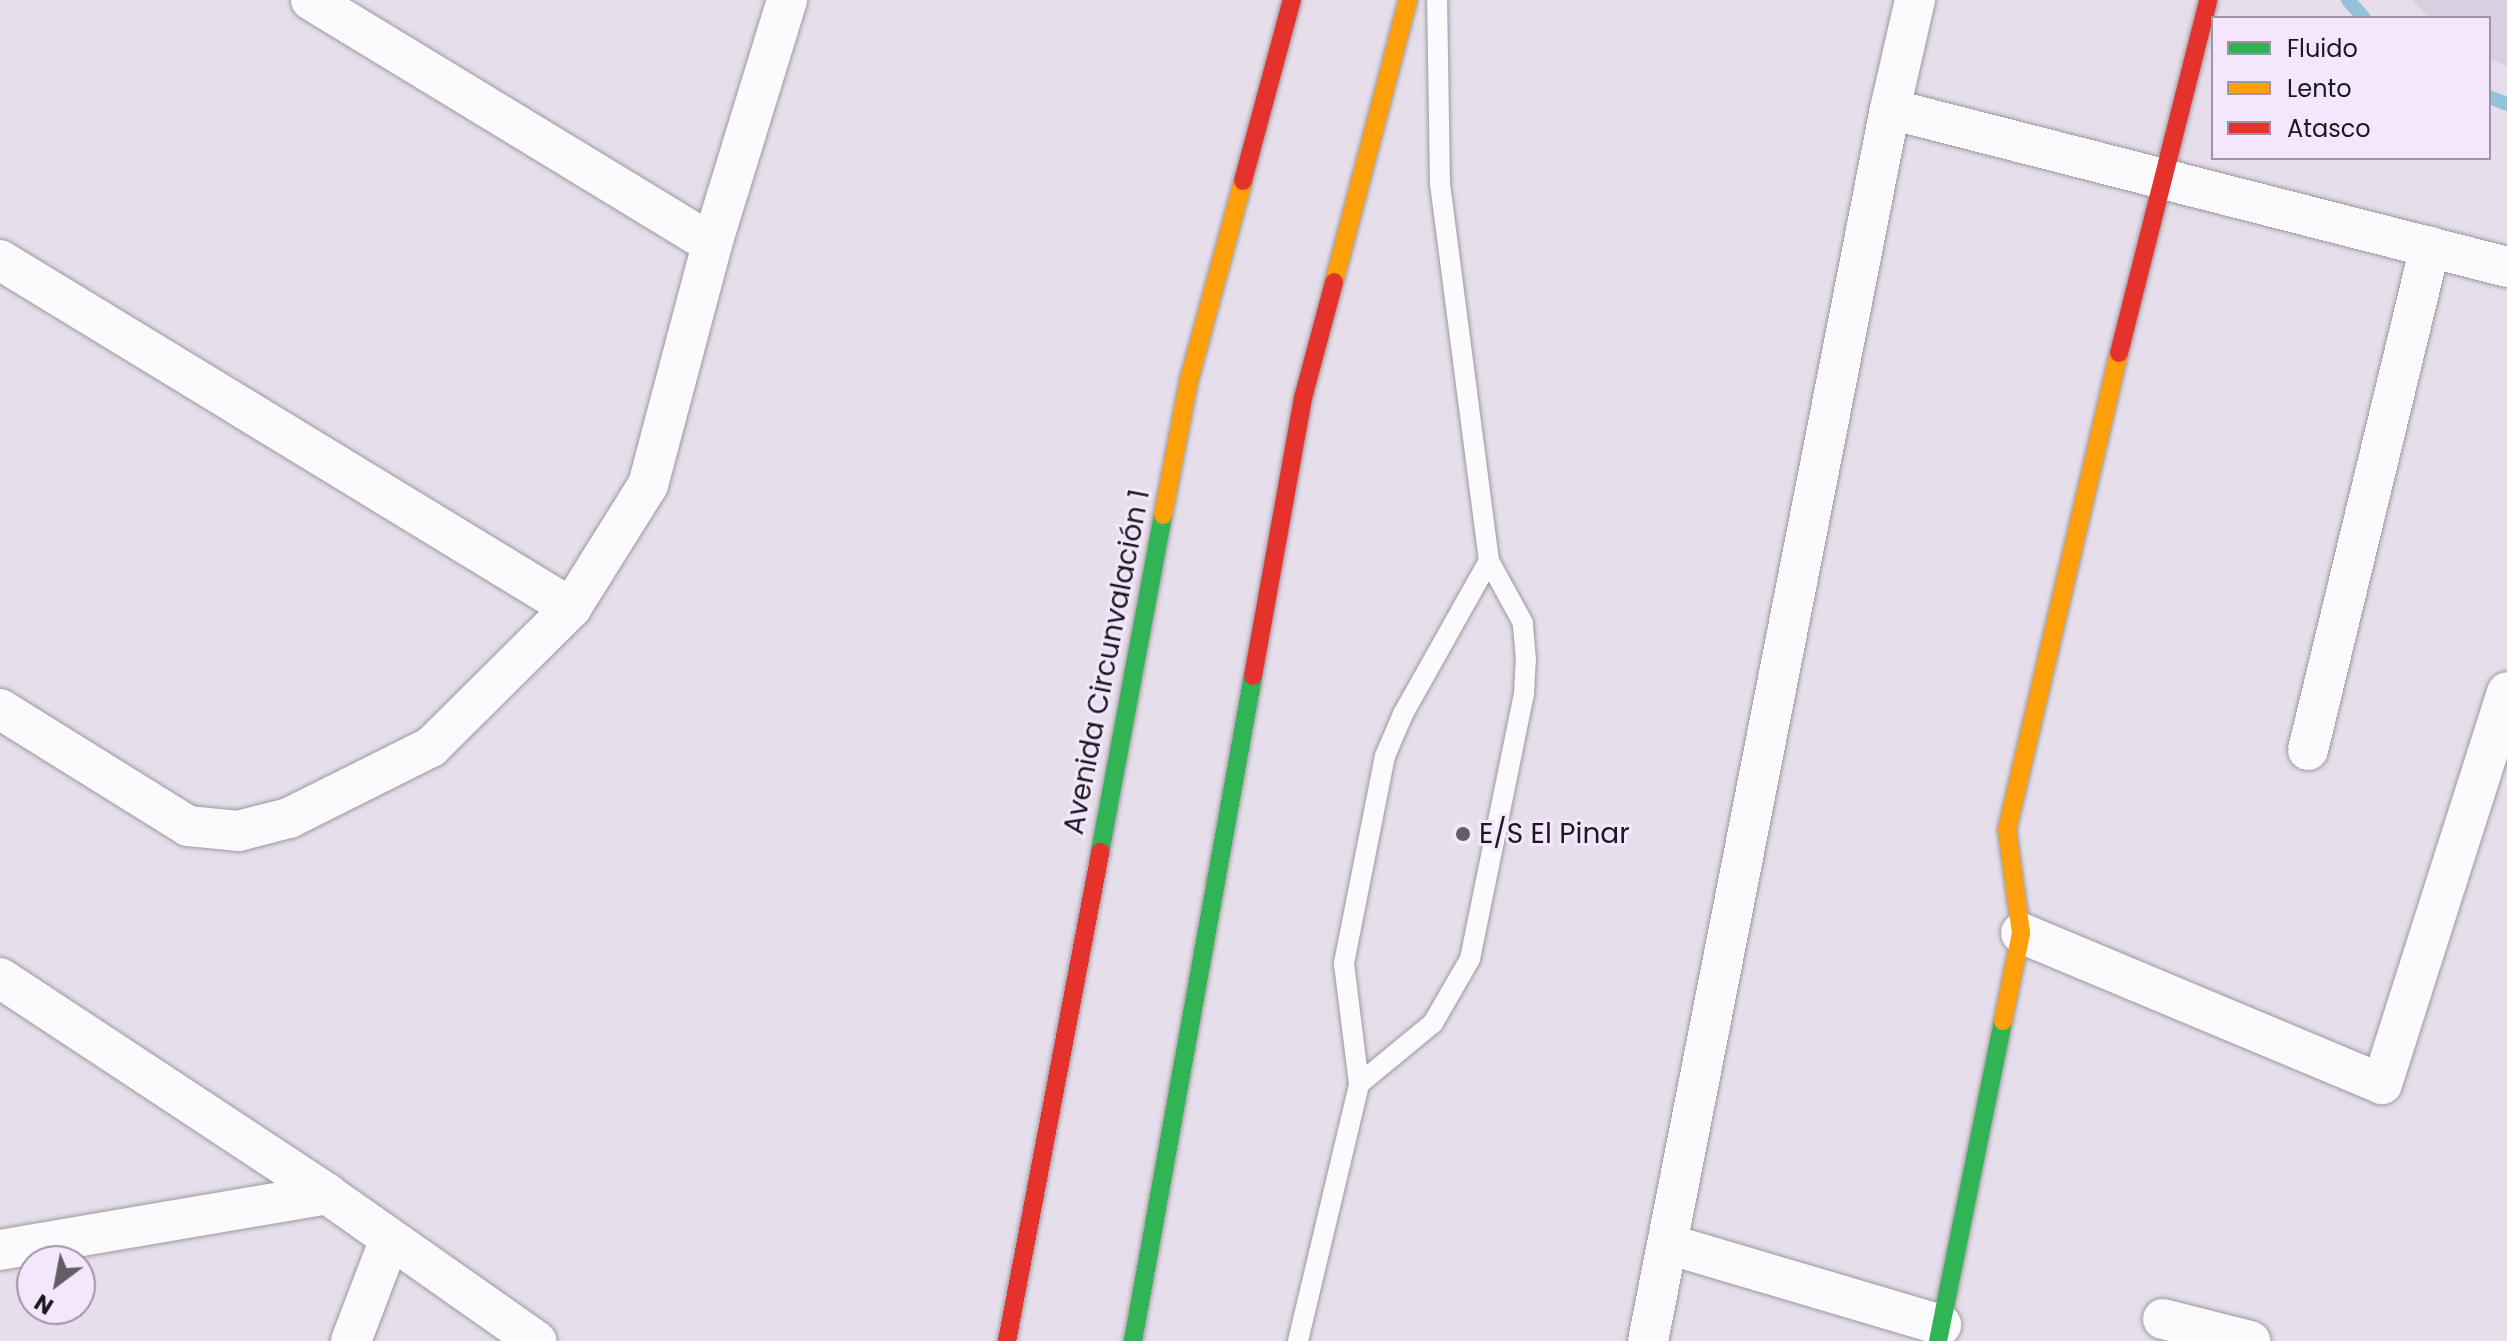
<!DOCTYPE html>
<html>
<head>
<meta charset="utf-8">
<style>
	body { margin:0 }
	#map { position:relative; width:2507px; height:1341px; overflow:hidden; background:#e6dfeb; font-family:Poppins,sans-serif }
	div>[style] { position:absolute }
	.industrial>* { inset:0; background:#d8cfe0 }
	.stream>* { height:14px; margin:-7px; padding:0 7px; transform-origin:7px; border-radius:7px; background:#96c1da }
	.roads { filter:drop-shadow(0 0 2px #9d98a0) drop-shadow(0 0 2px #9d98a0) }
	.lane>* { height:20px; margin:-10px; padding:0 10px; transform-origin:10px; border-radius:10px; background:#fbfafc }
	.street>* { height:40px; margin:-20px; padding:0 20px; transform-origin:20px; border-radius:20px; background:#fbfafc }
	.fast>* { height:18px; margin:-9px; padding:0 9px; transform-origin:9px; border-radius:9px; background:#30b455 }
	.slow>* { height:18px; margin:-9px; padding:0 9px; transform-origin:9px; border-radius:9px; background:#ff9f0a }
	.jam>* { height:18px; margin:-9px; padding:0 9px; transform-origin:9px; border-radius:9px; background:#e5322d }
	.dots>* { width:22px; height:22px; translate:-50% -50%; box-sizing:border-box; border:4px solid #f4e7fd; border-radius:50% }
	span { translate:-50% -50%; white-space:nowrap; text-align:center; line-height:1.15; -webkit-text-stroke:6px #f4e7fd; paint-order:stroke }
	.street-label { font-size:28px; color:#1c181f }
	.poi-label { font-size:28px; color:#1c181f }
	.left { translate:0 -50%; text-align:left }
	.legend { position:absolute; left:2211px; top:16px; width:280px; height:144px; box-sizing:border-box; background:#f4e7fd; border:2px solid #9e94a4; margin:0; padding:10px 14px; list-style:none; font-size:24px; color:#1c181f }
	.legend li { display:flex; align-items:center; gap:16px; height:40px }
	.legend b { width:40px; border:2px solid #9e94a4 }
	.north { position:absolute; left:16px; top:1245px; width:80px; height:80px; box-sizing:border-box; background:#f4e7fd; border:2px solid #9e94a4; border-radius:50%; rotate:212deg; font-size:22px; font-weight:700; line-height:32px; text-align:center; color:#1c181f }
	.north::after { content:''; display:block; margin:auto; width:28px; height:36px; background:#635e66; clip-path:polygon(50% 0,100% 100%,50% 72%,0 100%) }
</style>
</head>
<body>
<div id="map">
	<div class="industrial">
		<div style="clip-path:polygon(2412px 0,2507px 0,2507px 67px,2489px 58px,2489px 18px,2429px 18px)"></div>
	</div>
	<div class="stream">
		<div style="left:2348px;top:0;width:24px;rotate:48deg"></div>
		<div style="left:2489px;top:97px;width:19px;rotate:21deg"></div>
	</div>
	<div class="roads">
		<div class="lane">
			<div style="left:1359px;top:1084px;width:96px;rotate:-39.5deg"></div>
			<div style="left:1433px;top:1023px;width:74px;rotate:-60deg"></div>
			<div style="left:1470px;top:959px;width:270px;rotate:-78.5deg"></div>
			<div style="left:1524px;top:694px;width:34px;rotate:-87deg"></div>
			<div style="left:1526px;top:660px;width:37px;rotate:-95deg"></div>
			<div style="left:1523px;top:623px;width:71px;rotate:-118.7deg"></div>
			<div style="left:1298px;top:1341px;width:264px;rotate:-76.6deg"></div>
			<div style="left:1359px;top:1084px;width:122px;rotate:-97.1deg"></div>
			<div style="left:1344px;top:963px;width:211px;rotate:-78.8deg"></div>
			<div style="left:1385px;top:756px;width:46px;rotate:-66.8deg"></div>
			<div style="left:1403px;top:714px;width:176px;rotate:-60.7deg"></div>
			<div style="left:1489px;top:561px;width:380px;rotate:-97.4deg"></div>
			<div style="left:1440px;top:184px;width:184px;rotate:-90.9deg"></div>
		</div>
		<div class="street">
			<div style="left:311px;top:0;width:469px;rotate:31.3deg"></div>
			<div style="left:1890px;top:109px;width:637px;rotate:14.36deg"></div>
			<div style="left:0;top:260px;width:669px;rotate:31.36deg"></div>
			<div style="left:571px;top:608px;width:145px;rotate:-58deg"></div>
			<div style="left:648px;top:485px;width:249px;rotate:-75.1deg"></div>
			<div style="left:712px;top:244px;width:255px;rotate:-72.9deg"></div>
			<div style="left:0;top:709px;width:221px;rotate:31.9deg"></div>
			<div style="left:188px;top:826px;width:50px;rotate:5.7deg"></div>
			<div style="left:238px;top:831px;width:53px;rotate:-14.3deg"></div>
			<div style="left:289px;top:818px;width:159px;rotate:-26.6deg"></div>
			<div style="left:431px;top:747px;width:197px;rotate:-44.8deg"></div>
			<div style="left:2308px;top:750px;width:518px;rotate:-76.37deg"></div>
			<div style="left:2021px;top:933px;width:391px;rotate:22.7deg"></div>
			<div style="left:2382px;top:1084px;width:411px;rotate:-72.3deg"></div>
			<div style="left:0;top:978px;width:392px;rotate:33.4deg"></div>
			<div style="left:327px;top:1194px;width:256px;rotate:35.1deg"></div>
			<div style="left:1668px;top:1244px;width:285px;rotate:16.5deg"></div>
			<div style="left:0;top:1250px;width:332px;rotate:-9.7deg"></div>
			<div style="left:2163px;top:1319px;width:90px;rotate:14.2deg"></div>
			<div style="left:351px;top:1341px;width:109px;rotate:-69.1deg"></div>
			<div style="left:1648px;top:1341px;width:1256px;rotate:-78.89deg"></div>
			<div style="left:1890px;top:109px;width:112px;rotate:-77.1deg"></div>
		</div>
		<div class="fast">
			<div style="left:1100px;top:852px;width:343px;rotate:-79.4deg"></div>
			<div style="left:1133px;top:1341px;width:676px;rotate:-79.77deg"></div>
			<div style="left:1938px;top:1341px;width:327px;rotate:-78.5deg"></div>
		</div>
		<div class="slow">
			<div style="left:1334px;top:282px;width:292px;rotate:-75.3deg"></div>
			<div style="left:1163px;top:515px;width:137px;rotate:-79.1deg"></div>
			<div style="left:1189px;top:380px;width:206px;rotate:-74.8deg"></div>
			<div style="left:2003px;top:1021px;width:90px;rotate:-78.4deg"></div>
			<div style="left:2021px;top:933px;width:104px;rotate:-97.7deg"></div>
			<div style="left:2007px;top:830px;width:490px;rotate:-76.8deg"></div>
		</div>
		<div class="jam">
			<div style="left:1243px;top:181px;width:188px;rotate:-74.9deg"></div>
			<div style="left:2119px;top:353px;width:364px;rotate:-75.8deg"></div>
			<div style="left:1253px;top:676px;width:282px;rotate:-79.8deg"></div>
			<div style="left:1303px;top:398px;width:120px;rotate:-75deg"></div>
			<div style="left:1007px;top:1341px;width:498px;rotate:-79.2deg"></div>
		</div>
	</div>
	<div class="dots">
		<div style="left:1463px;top:834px;background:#635e66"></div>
	</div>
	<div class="street-label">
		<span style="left:1107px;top:662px;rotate:-79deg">Avenida Circunvalación 1</span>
	</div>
	<div class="poi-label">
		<span class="left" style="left:1479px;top:834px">E/S El Pinar</span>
	</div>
	<ul class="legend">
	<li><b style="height:10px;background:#30b455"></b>Fluido</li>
	<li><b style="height:10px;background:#ff9f0a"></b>Lento</li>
	<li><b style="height:10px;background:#e5322d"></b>Atasco</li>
	</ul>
	<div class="north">N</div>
</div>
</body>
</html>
